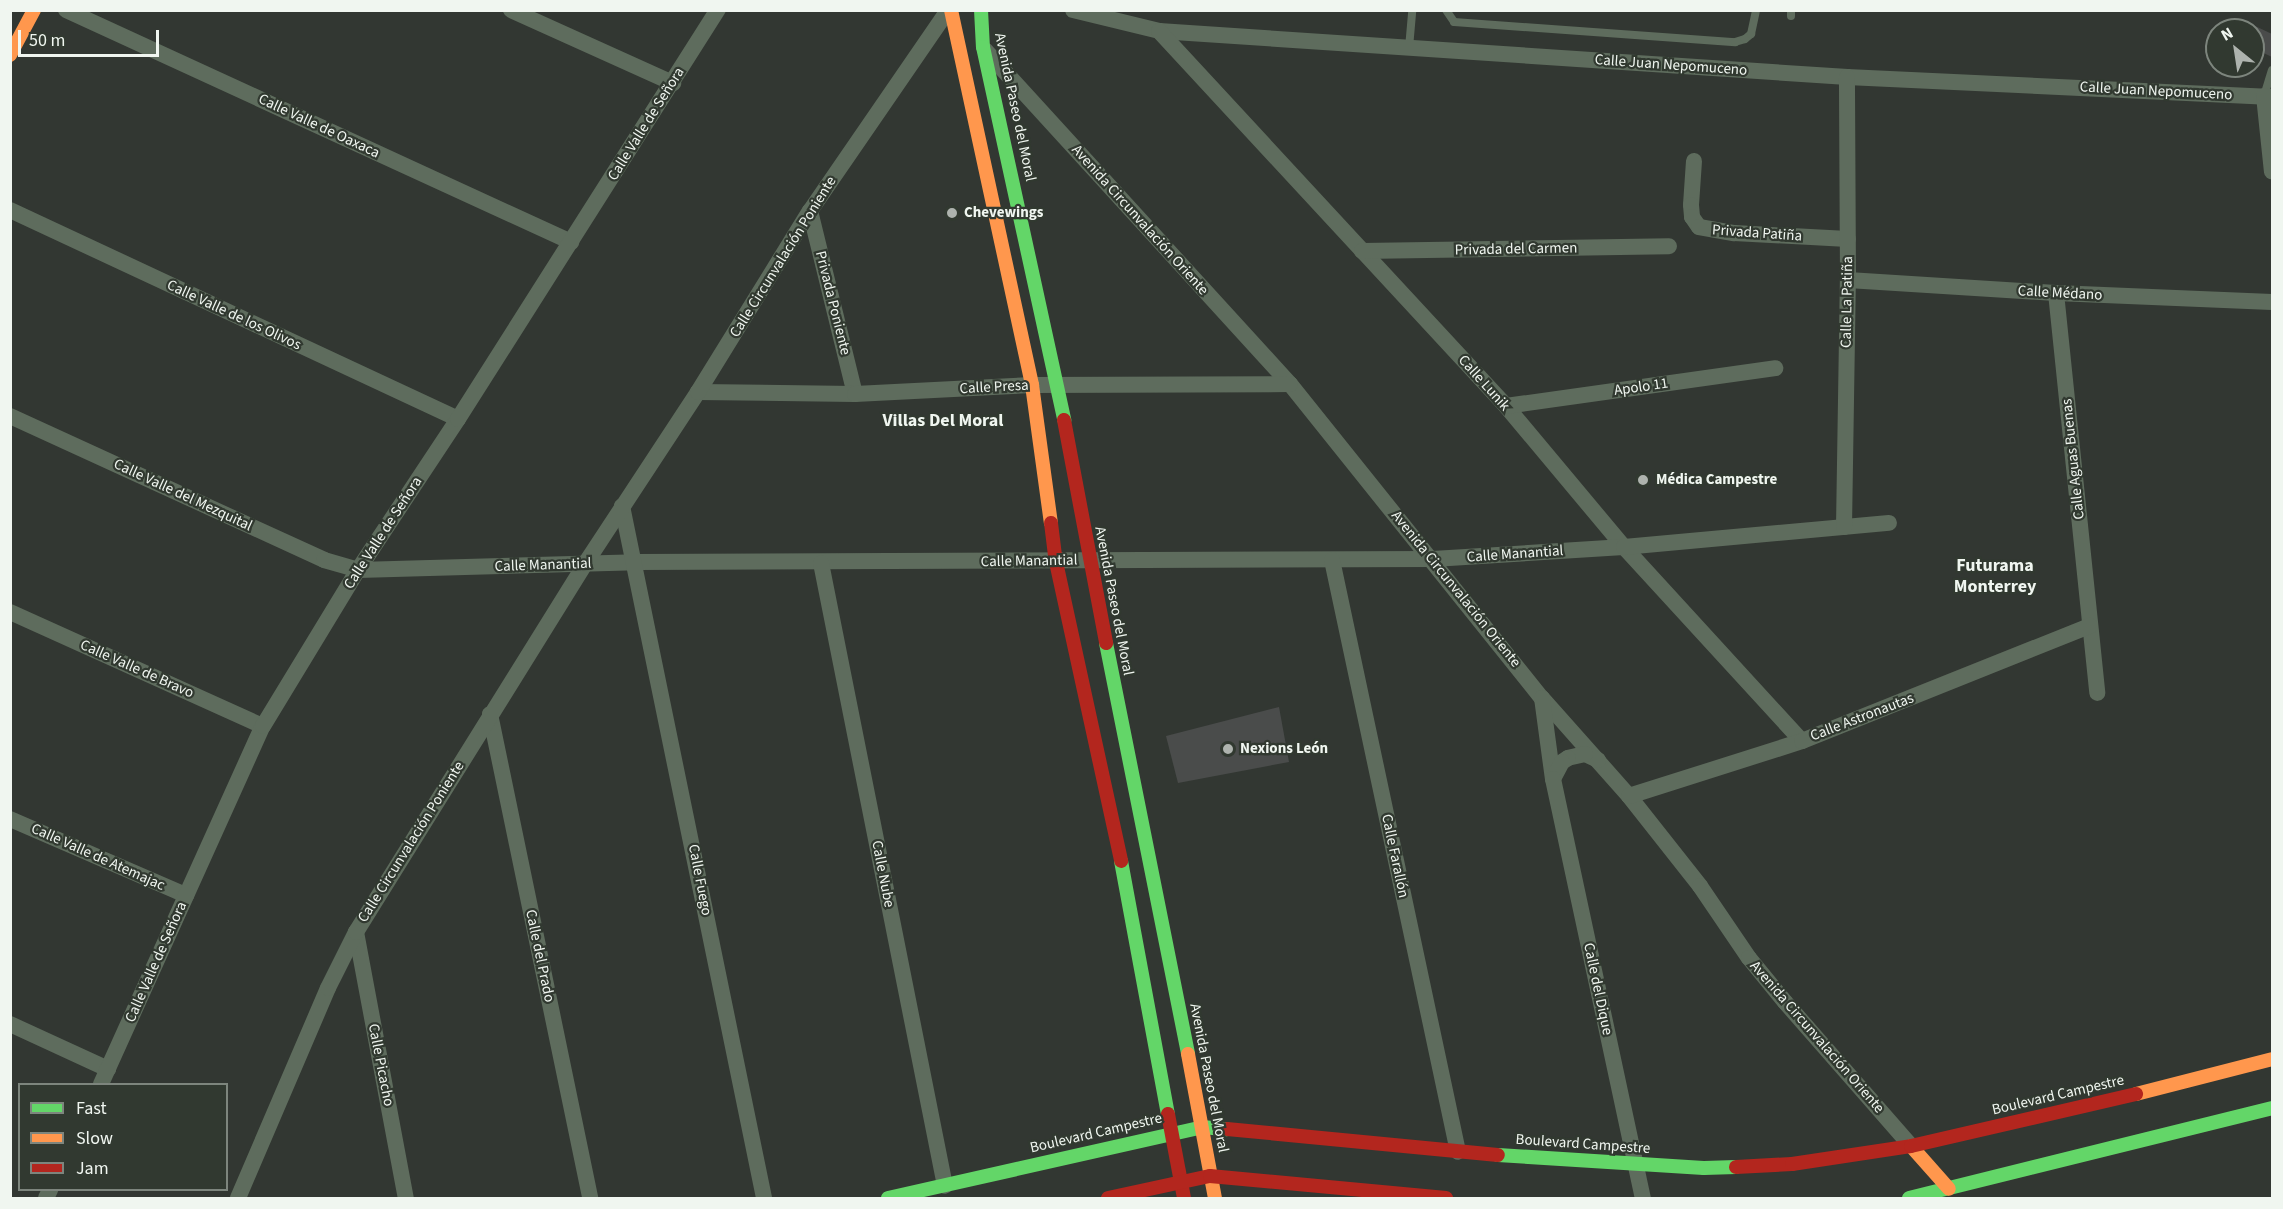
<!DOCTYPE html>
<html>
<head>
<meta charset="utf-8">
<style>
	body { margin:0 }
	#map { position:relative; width:2283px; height:1209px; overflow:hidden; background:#323732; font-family:"Source Sans 3",sans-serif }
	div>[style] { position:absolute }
	.building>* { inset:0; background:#4a4c4b }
	.lane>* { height:8px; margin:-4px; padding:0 4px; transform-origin:4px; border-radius:4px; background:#5e6c5d }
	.street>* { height:16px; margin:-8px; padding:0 8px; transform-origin:8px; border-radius:8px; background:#5e6c5d }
	.fast>* { height:14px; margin:-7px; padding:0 7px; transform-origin:7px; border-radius:7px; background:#63d668 }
	.slow>* { height:14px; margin:-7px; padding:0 7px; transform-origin:7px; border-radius:7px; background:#ff974d }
	.jam>* { height:14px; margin:-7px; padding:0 7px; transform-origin:7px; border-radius:7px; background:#b3261e }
	.dots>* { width:16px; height:16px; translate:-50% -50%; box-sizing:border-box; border:3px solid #313930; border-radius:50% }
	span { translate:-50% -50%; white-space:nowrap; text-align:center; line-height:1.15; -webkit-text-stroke:4.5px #313930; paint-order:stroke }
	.street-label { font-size:15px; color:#f0f6f0 }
	.poi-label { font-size:15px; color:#f0f6f0; font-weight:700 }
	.left { translate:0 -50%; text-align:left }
	.quarter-label { font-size:18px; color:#f0f6f0; font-weight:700 }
	.frame { position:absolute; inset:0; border:12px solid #f0f6f0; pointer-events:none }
	.legend { position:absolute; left:18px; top:1083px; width:210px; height:108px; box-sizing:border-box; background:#313930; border:2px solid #7d857d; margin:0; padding:8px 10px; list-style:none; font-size:18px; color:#f0f6f0 }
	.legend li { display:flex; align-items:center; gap:12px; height:30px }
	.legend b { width:30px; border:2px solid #7d857d }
	.north { position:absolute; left:2205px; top:18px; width:60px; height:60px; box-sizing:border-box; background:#313930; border:2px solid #7d857d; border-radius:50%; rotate:330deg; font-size:16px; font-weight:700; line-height:24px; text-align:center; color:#f0f6f0 }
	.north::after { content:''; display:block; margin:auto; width:21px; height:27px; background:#aeb3ae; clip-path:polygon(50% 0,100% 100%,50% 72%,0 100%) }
	.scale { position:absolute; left:18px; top:30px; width:141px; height:27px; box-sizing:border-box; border:3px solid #f0f6f0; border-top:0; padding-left:8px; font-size:18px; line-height:21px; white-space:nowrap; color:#f0f6f0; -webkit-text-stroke:4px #313930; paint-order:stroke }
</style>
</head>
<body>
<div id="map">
	<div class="building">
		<div style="clip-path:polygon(2253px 25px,2272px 34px,2272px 57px,2253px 48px)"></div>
		<div style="clip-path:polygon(1279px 707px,1289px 762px,1178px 783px,1166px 736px)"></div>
	</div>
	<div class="lane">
		<div style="left:1446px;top:10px;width:14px;rotate:56deg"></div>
		<div style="left:1454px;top:22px;width:282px;rotate:4.1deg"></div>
		<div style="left:1735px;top:42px;width:10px;rotate:-17deg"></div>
		<div style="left:1745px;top:39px;width:8px;rotate:-40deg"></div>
		<div style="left:1751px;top:34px;width:25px;rotate:-78deg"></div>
		<div style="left:1791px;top:16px;width:6px;rotate:-90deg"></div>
		<div style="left:1409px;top:48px;width:38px;rotate:-85deg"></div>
		<div style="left:2264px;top:96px;width:27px;rotate:-73deg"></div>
	</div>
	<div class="street">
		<div style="left:66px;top:10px;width:556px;rotate:24.67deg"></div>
		<div style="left:511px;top:10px;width:178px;rotate:24.3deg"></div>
		<div style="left:1073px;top:10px;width:89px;rotate:13.7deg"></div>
		<div style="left:1159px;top:31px;width:690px;rotate:3.83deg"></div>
		<div style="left:1847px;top:77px;width:425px;rotate:2.7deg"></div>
		<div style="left:1159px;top:31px;width:511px;rotate:47.22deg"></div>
		<div style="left:1506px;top:406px;width:184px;rotate:50.1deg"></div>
		<div style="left:1624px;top:547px;width:263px;rotate:47.5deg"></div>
		<div style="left:985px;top:50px;width:452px;rotate:47.6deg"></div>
		<div style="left:1290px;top:384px;width:403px;rotate:51.3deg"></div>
		<div style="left:1542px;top:698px;width:131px;rotate:48.4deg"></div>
		<div style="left:1629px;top:796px;width:115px;rotate:51.7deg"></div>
		<div style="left:1700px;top:886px;width:87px;rotate:55.8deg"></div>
		<div style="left:1749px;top:958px;width:57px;rotate:50.7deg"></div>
		<div style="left:1785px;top:1002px;width:191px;rotate:48.8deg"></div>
		<div style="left:2264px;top:96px;width:76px;rotate:84deg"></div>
		<div style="left:1694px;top:161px;width:44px;rotate:93.9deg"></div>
		<div style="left:1691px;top:205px;width:12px;rotate:85deg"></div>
		<div style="left:1692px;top:217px;width:12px;rotate:55deg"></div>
		<div style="left:1699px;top:227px;width:36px;rotate:10deg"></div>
		<div style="left:1734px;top:233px;width:114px;rotate:3deg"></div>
		<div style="left:10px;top:210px;width:494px;rotate:25deg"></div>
		<div style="left:810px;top:211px;width:188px;rotate:76.2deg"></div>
		<div style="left:1362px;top:251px;width:307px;rotate:-0.9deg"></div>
		<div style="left:1848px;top:280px;width:208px;rotate:3.6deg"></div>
		<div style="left:2056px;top:293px;width:216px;rotate:2.4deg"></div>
		<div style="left:2056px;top:293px;width:402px;rotate:84.1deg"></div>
		<div style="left:698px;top:392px;width:157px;rotate:0.7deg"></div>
		<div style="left:855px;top:394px;width:177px;rotate:-2.9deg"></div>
		<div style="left:1032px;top:385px;width:258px;rotate:-0.2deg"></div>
		<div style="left:1506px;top:406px;width:272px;rotate:-8deg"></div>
		<div style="left:10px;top:416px;width:345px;rotate:24.6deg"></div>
		<div style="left:324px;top:560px;width:35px;rotate:16deg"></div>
		<div style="left:358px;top:570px;width:278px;rotate:-1.6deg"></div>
		<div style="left:636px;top:562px;width:797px;rotate:-0.22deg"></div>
		<div style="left:1433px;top:559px;width:191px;rotate:-3.6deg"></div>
		<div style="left:1624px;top:547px;width:266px;rotate:-5.2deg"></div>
		<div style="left:622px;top:506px;width:706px;rotate:78.4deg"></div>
		<div style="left:1844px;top:527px;width:247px;rotate:-89.1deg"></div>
		<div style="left:1848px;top:280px;width:203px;rotate:-90.3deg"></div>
		<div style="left:1332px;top:560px;width:605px;rotate:77.98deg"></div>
		<div style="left:821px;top:563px;width:635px;rotate:78.74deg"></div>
		<div style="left:10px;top:612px;width:277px;rotate:24.3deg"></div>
		<div style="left:1542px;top:698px;width:82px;rotate:82.3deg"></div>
		<div style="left:490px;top:714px;width:494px;rotate:78.3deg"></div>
		<div style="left:1598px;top:760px;width:14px;rotate:-155deg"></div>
		<div style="left:1585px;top:754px;width:17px;rotate:167deg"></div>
		<div style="left:1568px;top:758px;width:7px;rotate:146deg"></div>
		<div style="left:1562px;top:762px;width:19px;rotate:118deg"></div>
		<div style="left:1553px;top:779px;width:429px;rotate:77.9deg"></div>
		<div style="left:1629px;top:796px;width:182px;rotate:-17.6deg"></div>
		<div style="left:1802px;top:741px;width:310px;rotate:-21.8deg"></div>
		<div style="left:10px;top:819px;width:192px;rotate:23.4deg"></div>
		<div style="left:356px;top:932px;width:271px;rotate:79.4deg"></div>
		<div style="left:10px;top:1024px;width:108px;rotate:24.7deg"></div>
		<div style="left:101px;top:1084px;width:393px;rotate:-65.7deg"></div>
		<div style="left:263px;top:726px;width:183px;rotate:-58.7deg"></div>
		<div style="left:358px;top:570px;width:181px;rotate:-56.5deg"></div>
		<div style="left:458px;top:419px;width:485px;rotate:-57.6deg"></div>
		<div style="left:46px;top:1198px;width:9px;rotate:-63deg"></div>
		<div style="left:238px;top:1198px;width:228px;rotate:-66.8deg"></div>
		<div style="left:328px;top:988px;width:63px;rotate:-63.4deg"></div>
		<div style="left:356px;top:932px;width:433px;rotate:-58.1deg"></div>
		<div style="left:585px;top:564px;width:206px;rotate:-56.7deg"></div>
		<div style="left:698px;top:392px;width:213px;rotate:-58.3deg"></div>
		<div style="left:810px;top:211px;width:244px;rotate:-55.5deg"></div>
	</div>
	<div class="fast">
		<div style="left:981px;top:10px;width:37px;rotate:87deg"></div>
		<div style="left:983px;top:47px;width:382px;rotate:77.7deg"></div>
		<div style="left:1106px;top:643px;width:419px;rotate:78.7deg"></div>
		<div style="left:1121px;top:861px;width:257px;rotate:79.5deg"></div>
		<div style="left:1498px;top:1155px;width:206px;rotate:3.6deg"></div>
		<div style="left:1704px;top:1168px;width:32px;rotate:-2deg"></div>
		<div style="left:888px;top:1198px;width:322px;rotate:-12.7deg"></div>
		<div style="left:1202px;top:1127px;width:25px;rotate:5deg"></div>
		<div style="left:1909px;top:1198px;width:374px;rotate:-13.9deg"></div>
	</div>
	<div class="slow">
		<div style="left:951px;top:10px;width:384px;rotate:77.8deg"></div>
		<div style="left:1032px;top:385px;width:139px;rotate:82.2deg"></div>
		<div style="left:10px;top:55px;width:51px;rotate:-61.9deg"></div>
		<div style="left:1188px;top:1054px;width:147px;rotate:79.4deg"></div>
		<div style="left:2136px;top:1094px;width:140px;rotate:-14.4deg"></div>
		<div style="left:1911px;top:1146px;width:57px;rotate:48.5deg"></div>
	</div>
	<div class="jam">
		<div style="left:1064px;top:420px;width:227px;rotate:79.3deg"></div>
		<div style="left:1051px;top:523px;width:39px;rotate:83deg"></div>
		<div style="left:1056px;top:562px;width:306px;rotate:77.7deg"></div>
		<div style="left:1168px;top:1114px;width:86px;rotate:79.2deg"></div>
		<div style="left:1227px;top:1129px;width:272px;rotate:5.5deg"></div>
		<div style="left:1736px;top:1167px;width:56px;rotate:-3.1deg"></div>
		<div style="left:1792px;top:1164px;width:120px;rotate:-8.6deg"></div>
		<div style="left:1911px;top:1146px;width:231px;rotate:-13deg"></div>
		<div style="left:1108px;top:1198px;width:104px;rotate:-12.2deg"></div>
		<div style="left:1210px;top:1176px;width:237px;rotate:5.3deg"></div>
	</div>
	<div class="dots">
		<div style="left:952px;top:213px;background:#aeb3ae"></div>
		<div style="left:1643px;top:480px;background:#aeb3ae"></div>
		<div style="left:1228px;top:749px;background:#aeb3ae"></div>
	</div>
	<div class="street-label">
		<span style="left:1671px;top:65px;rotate:4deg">Calle Juan Nepomuceno</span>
		<span style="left:2156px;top:91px;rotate:3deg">Calle Juan Nepomuceno</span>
		<span style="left:1015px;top:107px;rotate:78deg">Avenida Paseo del Moral</span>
		<span style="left:646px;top:124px;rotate:-58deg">Calle Valle de Señora</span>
		<span style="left:319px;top:126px;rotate:25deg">Calle Valle de Oaxaca</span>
		<span style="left:1140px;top:220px;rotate:48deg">Avenida Circunvalación Oriente</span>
		<span style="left:1757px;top:233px;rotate:4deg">Privada Patiña</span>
		<span style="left:1516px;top:249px;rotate:-1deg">Privada del Carmen</span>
		<span style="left:783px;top:257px;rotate:-58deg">Calle Circunvalación Poniente</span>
		<span style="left:2060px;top:293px;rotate:3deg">Calle Médano</span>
		<span style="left:1847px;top:302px;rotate:-89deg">Calle La Patiña</span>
		<span style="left:833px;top:303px;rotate:76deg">Privada Poniente</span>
		<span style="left:234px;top:315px;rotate:25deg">Calle Valle de los Olivos</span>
		<span style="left:1484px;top:383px;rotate:48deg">Calle Lunik</span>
		<span style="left:994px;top:387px;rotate:-3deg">Calle Presa</span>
		<span style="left:1641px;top:387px;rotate:-8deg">Apolo 11</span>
		<span style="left:2073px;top:459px;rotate:-96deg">Calle Aguas Buenas</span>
		<span style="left:183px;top:495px;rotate:25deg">Calle Valle del Mezquital</span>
		<span style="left:383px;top:533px;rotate:-57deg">Calle Valle de Señora</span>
		<span style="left:1515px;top:554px;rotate:-4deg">Calle Manantial</span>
		<span style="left:1029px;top:561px;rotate:-1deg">Calle Manantial</span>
		<span style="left:543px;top:565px;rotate:-2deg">Calle Manantial</span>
		<span style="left:1456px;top:589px;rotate:51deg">Avenida Circunvalación Oriente</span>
		<span style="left:1114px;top:601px;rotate:79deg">Avenida Paseo del Moral</span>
		<span style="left:137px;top:669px;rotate:24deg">Calle Valle de Bravo</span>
		<span style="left:1862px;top:717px;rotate:-21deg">Calle Astronautas</span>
		<span style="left:411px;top:842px;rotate:-58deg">Calle Circunvalación Poniente</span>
		<span style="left:1395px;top:856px;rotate:78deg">Calle Farallón</span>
		<span style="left:98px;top:857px;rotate:24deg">Calle Valle de Atemajac</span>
		<span style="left:883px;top:874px;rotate:79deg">Calle Nube</span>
		<span style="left:700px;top:880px;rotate:79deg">Calle Fuego</span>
		<span style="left:540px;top:956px;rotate:78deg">Calle del Prado</span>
		<span style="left:156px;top:962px;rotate:-66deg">Calle Valle de Señora</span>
		<span style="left:1598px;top:989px;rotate:78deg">Calle del Dique</span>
		<span style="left:1817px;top:1037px;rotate:49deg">Avenida Circunvalación Oriente</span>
		<span style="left:381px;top:1065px;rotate:79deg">Calle Picacho</span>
		<span style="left:1209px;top:1078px;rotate:79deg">Avenida Paseo del Moral</span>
		<span style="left:2058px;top:1095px;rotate:-13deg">Boulevard Campestre</span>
		<span style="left:1096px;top:1133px;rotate:-13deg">Boulevard Campestre</span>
		<span style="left:1583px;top:1144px;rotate:4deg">Boulevard Campestre</span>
	</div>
	<div class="poi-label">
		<span class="left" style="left:964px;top:213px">Chevewings</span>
		<span class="left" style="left:1656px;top:480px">Médica Campestre</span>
		<span class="left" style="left:1240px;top:749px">Nexions León</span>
	</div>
	<div class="quarter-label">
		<span style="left:943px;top:421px">Villas Del Moral</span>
		<span style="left:1995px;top:577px">Futurama<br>Monterrey</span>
	</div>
	<div class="frame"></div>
	<ul class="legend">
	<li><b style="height:8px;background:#63d668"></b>Fast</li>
	<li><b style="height:8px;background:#ff974d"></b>Slow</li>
	<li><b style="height:8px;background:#b3261e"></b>Jam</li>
	</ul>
	<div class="north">N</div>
	<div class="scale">50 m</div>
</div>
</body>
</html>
